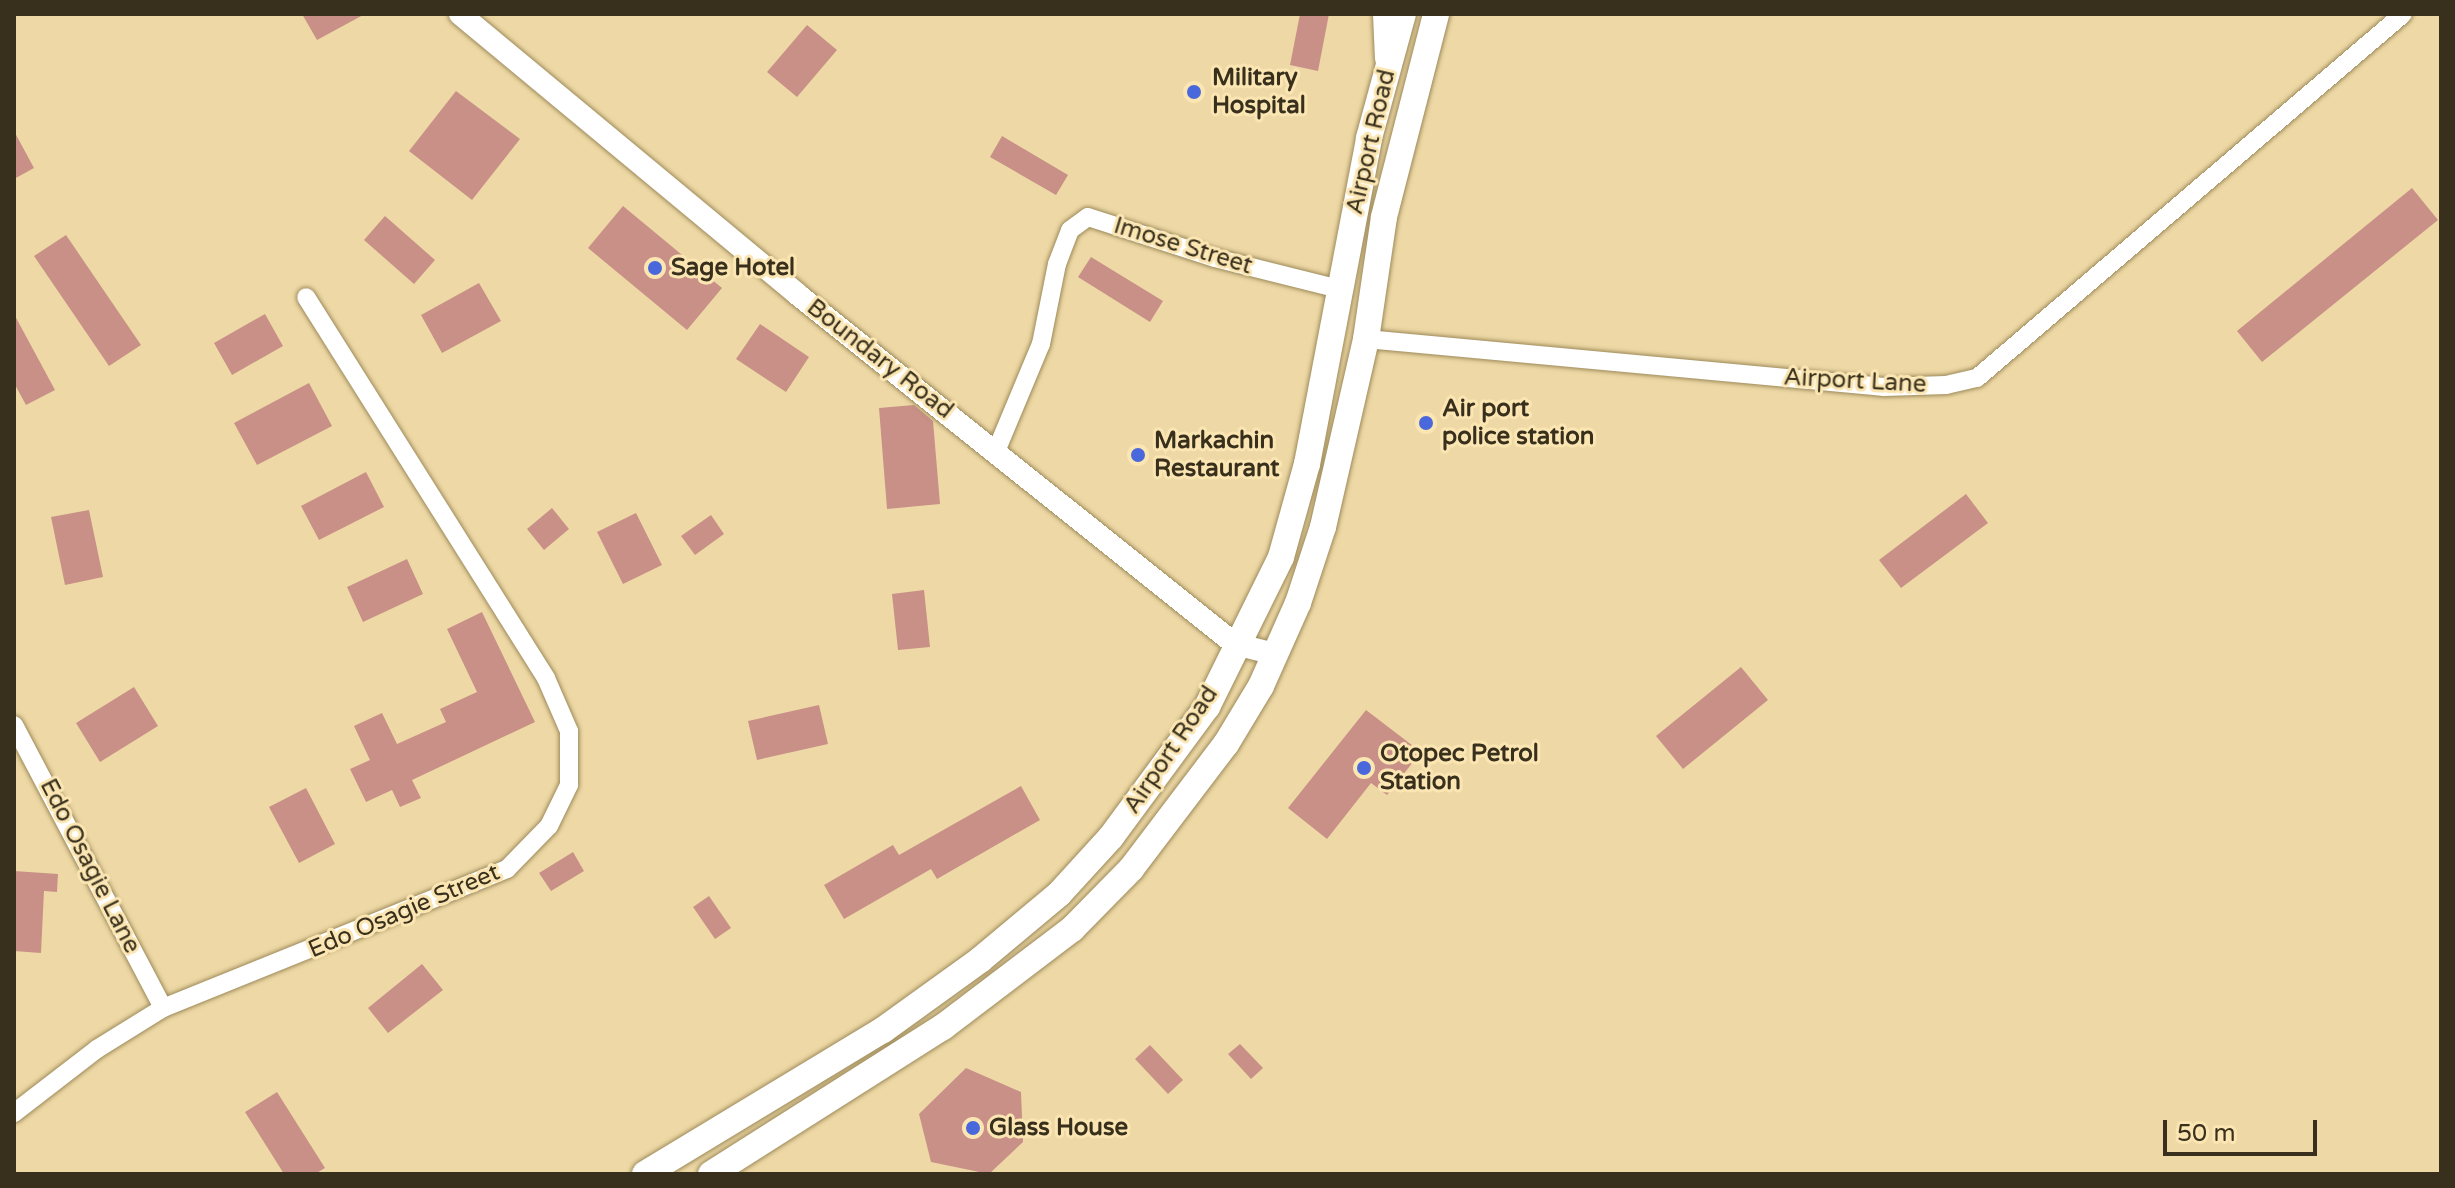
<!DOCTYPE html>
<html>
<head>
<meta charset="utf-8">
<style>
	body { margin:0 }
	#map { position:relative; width:2455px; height:1188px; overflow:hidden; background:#eed9a6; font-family:"Varela Round",sans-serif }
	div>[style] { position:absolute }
	.building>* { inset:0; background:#c89087 }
	.roads { filter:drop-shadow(0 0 2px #9d8a5a) drop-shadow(0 0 2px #9d8a5a) }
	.minor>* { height:18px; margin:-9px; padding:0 9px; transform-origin:9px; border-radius:9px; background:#fff }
	.tertiary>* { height:22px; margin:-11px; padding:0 11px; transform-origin:11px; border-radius:11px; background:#fff }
	.secondary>* { height:26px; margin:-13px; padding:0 13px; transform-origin:13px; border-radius:13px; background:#fff }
	.dots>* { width:22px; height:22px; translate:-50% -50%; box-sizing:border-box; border:4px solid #fbe6b3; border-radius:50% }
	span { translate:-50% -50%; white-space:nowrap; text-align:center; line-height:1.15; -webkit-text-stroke:6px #fbe6b3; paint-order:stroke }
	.poi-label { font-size:24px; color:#38301c; font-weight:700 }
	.left { translate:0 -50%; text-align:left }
	.street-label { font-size:24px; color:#38301c }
	.frame { position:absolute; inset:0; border:16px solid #38301c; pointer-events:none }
	.scale { position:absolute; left:2163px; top:1120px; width:154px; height:36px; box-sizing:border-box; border:4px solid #38301c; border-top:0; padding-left:10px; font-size:24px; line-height:28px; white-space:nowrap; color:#38301c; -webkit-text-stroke:6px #fbe6b3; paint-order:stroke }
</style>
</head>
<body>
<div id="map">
	<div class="building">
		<div style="clip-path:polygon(302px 14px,365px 14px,317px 40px)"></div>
		<div style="clip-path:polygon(1300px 14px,1329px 14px,1318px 71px,1290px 65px)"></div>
		<div style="clip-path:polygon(807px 25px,837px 50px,797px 97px,767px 72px)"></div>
		<div style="clip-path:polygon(456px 91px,520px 139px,472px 200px,409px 151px)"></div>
		<div style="clip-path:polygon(14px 131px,34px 168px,14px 179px)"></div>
		<div style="clip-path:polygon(1002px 136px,1068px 175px,1056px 195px,990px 157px)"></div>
		<div style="clip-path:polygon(2412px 188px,2438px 220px,2262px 362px,2237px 331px)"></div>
		<div style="clip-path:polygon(623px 206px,722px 288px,687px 330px,588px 248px)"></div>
		<div style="clip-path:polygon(385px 216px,435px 260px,414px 284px,364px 240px)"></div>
		<div style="clip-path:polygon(66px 235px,141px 345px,109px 366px,34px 256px)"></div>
		<div style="clip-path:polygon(1091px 257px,1163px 301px,1150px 322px,1078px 277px)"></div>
		<div style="clip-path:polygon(479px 283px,501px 321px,442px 353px,421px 315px)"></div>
		<div style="clip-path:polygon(14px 314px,55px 390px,26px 405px,14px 383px)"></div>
		<div style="clip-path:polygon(265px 314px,283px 346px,232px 375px,214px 343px)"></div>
		<div style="clip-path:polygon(760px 324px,809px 357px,786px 392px,736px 359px)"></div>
		<div style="clip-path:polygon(309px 383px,332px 426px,257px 465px,234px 423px)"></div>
		<div style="clip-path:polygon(914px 405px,933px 421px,940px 504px,887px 509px,879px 408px)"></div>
		<div style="clip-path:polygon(366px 472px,384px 507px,319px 540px,301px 506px)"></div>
		<div style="clip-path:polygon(1966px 494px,1988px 523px,1901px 588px,1879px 560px)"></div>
		<div style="clip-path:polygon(552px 508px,569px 529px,544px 550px,527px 529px)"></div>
		<div style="clip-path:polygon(89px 510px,103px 577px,65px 585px,51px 517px)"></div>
		<div style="clip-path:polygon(636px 513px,662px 565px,623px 584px,597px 532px)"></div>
		<div style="clip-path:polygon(711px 515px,724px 534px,695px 555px,681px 536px)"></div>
		<div style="clip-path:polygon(407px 559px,423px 594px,363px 622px,347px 587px)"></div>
		<div style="clip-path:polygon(924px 590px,930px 647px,898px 650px,892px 594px)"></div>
		<div style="clip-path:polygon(482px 612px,535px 722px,412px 780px,421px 798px,400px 807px,392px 790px,366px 802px,350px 769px,370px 760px,354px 726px,382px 713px,397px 744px,446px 722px,440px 709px,477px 692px,447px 629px)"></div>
		<div style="clip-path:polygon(1741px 667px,1768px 700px,1683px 769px,1656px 736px)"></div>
		<div style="clip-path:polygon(134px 687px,158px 726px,100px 762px,76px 723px)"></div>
		<div style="clip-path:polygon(819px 705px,828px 744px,757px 760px,748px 721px)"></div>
		<div style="clip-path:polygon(1366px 710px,1421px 752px,1387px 795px,1371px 783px,1327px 839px,1288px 808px)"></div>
		<div style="clip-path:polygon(1021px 786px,1040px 820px,937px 879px,931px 869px,844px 919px,824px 885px,893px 845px,899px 855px)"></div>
		<div style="clip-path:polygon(306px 788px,335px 844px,299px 863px,269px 807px)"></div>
		<div style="clip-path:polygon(573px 852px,584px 871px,551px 891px,539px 873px)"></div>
		<div style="clip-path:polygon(14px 871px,58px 874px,57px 892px,44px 891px,41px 953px,14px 951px)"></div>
		<div style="clip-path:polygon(709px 896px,731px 928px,715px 939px,693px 907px)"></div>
		<div style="clip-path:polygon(422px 964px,443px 990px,388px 1033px,368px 1008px)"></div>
		<div style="clip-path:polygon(1240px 1044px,1263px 1068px,1251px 1079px,1228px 1054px)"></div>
		<div style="clip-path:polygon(1150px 1045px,1183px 1080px,1168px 1094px,1135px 1059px)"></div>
		<div style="clip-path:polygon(966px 1068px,1021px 1092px,1023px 1142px,989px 1174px,931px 1162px,919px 1114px)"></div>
		<div style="clip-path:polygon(277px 1092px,325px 1168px,315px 1174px,284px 1174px,245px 1112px)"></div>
	</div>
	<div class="roads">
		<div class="minor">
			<div style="left:1382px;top:14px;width:45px;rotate:87.5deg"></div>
			<div style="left:1366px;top:339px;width:520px;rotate:5.29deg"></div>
			<div style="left:1884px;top:387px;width:62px;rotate:-1.8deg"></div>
			<div style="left:1946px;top:385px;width:32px;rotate:-13deg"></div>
			<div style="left:1977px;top:378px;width:560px;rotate:-40.51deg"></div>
			<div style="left:997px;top:449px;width:114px;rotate:-67.3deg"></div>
			<div style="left:1041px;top:344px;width:82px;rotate:-78.7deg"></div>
			<div style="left:1057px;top:264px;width:36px;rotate:-69deg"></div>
			<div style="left:1070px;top:230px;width:22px;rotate:-36deg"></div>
			<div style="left:1088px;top:217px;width:133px;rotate:17.9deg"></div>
			<div style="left:1215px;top:258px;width:128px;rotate:14deg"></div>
			<div style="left:14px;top:725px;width:320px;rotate:62.2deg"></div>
			<div style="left:14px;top:1113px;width:105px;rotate:-37.6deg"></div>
			<div style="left:97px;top:1049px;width:78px;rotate:-31.8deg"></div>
			<div style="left:163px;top:1008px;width:371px;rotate:-22deg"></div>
			<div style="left:507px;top:869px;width:60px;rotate:-45.7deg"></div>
			<div style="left:549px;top:826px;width:46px;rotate:-64deg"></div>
			<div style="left:569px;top:785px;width:54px;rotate:-90deg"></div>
			<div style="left:569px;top:731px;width:58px;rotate:-113.5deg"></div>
			<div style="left:546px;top:678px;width:450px;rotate:-122.2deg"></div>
		</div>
		<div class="tertiary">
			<div style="left:460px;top:14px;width:438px;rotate:39.7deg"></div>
			<div style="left:797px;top:294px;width:561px;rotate:38.63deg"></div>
			<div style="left:1235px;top:644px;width:41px;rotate:14deg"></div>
		</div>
		<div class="secondary">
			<div style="left:645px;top:1174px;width:278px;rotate:-31.2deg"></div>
			<div style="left:883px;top:1030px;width:120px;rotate:-35.8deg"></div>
			<div style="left:980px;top:960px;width:103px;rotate:-39.9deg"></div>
			<div style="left:1059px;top:894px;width:77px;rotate:-47.6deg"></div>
			<div style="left:1111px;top:837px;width:162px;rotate:-53.6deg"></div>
			<div style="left:1207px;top:707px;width:167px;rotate:-63.7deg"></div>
			<div style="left:1281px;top:557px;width:97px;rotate:-74.4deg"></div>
			<div style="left:1307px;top:464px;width:332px;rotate:-79.2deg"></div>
			<div style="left:1369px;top:138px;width:129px;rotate:-74.7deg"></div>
			<div style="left:711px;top:1174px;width:275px;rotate:-32.4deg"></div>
			<div style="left:943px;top:1027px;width:162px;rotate:-37.2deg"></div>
			<div style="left:1072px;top:929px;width:84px;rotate:-45.5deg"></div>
			<div style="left:1131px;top:869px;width:157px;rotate:-52.8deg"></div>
			<div style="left:1226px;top:744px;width:68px;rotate:-58.9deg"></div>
			<div style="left:1261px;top:686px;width:91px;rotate:-66deg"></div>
			<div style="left:1298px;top:603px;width:80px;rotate:-71.8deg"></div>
			<div style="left:1323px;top:527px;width:193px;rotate:-77.1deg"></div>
			<div style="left:1366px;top:339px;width:123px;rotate:-81.6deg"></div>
			<div style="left:1384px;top:217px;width:210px;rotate:-75.6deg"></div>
		</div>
	</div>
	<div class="dots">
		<div style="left:1194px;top:92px;background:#4968db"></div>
		<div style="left:655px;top:268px;background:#4968db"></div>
		<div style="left:1426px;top:423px;background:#4968db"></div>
		<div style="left:1138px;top:455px;background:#4968db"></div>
		<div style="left:1364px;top:768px;background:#4968db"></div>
		<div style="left:973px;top:1128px;background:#4968db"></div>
	</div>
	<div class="poi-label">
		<span class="left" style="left:1212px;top:92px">Military<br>Hospital</span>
		<span class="left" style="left:671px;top:268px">Sage Hotel</span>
		<span class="left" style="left:1442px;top:423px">Air port<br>police station</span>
		<span class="left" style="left:1154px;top:455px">Markachin<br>Restaurant</span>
		<span class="left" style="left:1380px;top:768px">Otopec Petrol<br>Station</span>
		<span class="left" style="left:989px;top:1128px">Glass House</span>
	</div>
	<div class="street-label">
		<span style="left:1371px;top:142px;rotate:-77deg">Airport Road</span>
		<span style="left:1183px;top:246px;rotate:17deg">Imose Street</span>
		<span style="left:880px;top:359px;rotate:38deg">Boundary Road</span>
		<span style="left:1855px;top:381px;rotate:3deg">Airport Lane</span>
		<span style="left:1171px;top:750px;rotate:-56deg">Airport Road</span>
		<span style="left:90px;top:866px;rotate:63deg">Edo Osagie Lane</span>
		<span style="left:404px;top:911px;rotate:-23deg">Edo Osagie Street</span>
	</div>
	<div class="frame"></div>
	<div class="scale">50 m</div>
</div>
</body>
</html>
